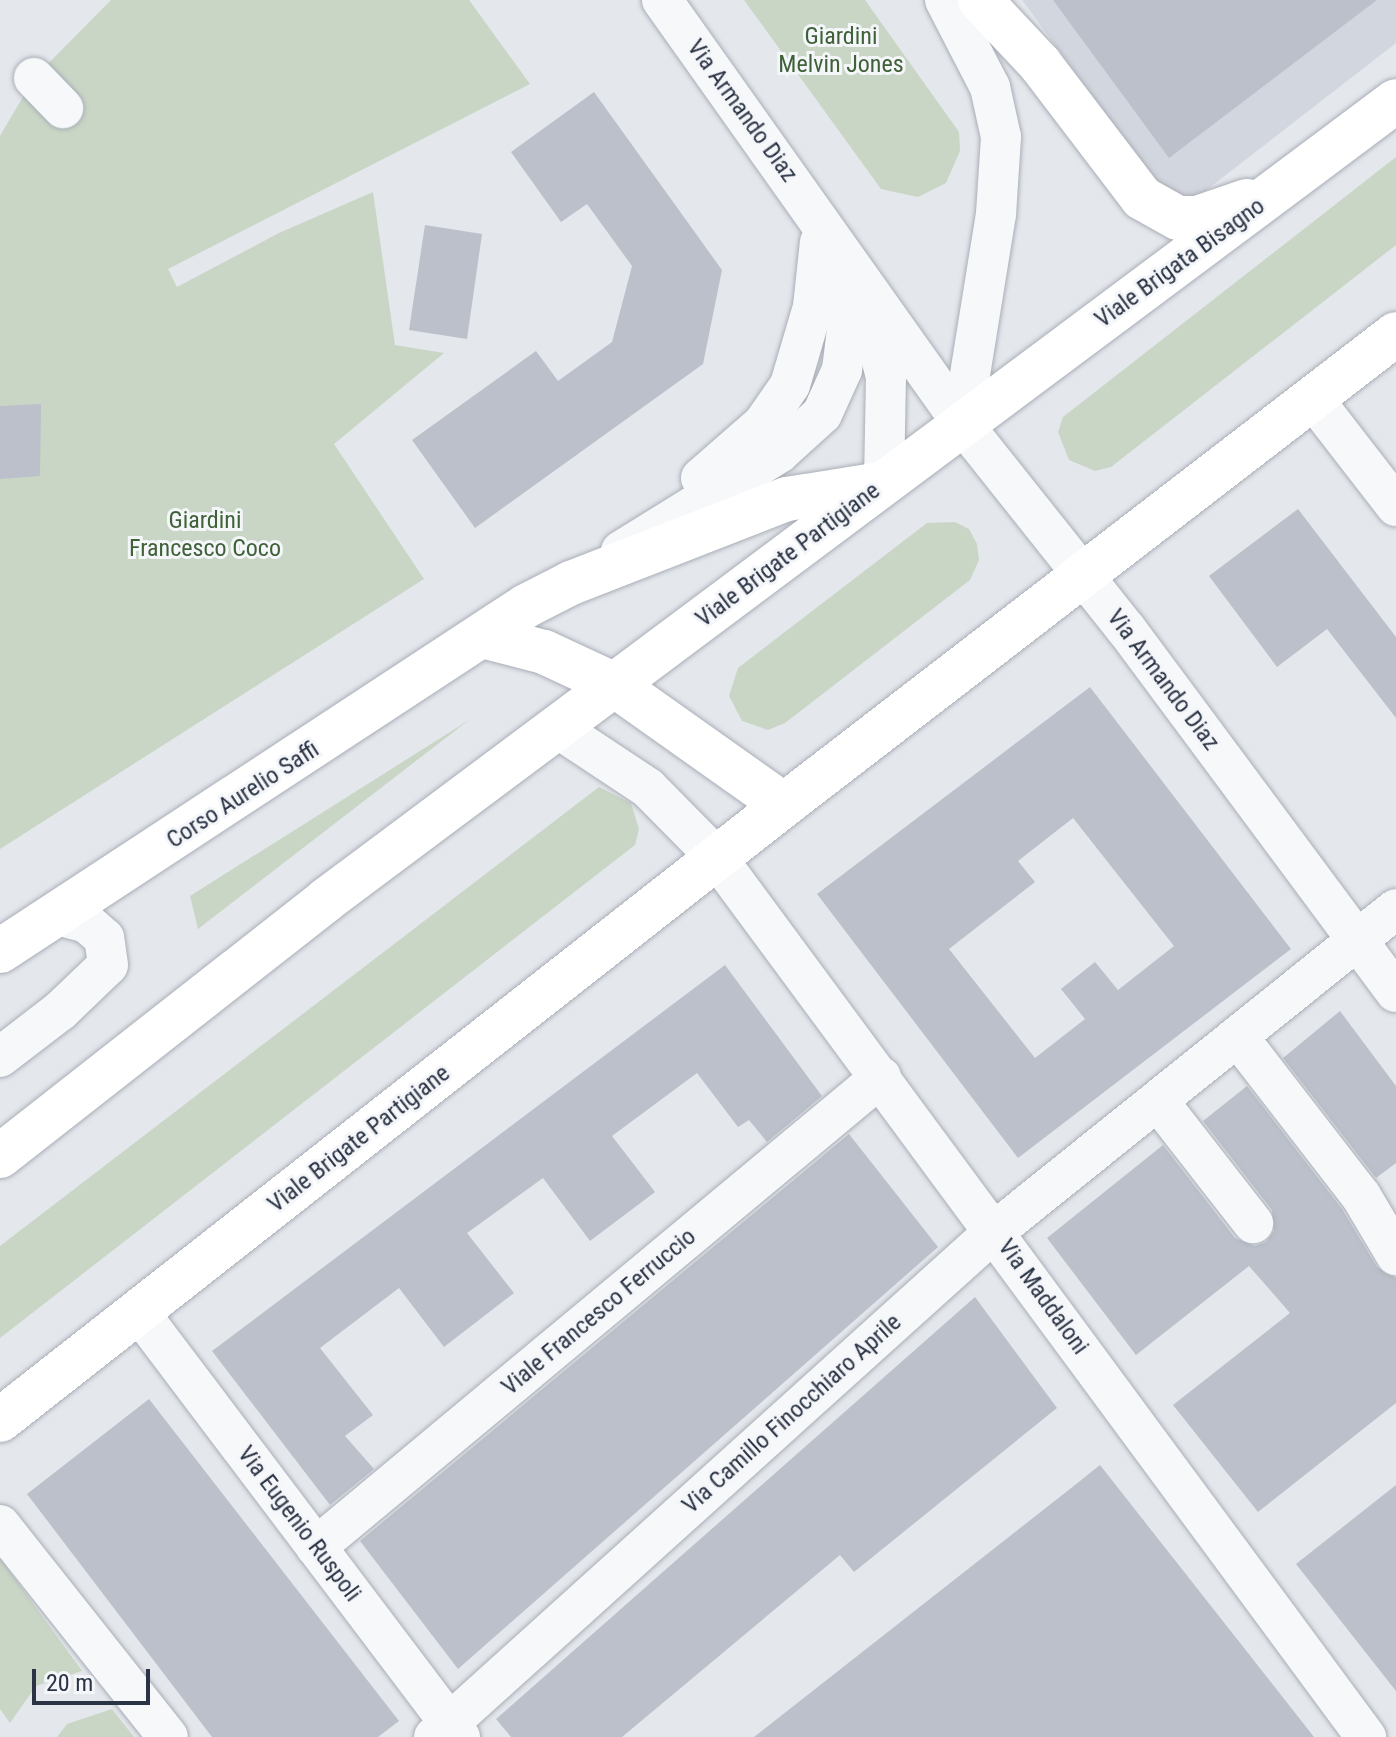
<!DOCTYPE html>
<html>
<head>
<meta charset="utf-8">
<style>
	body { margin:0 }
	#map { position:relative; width:1396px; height:1737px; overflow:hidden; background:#e4e7ec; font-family:"Roboto Condensed",sans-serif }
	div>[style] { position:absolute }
	.built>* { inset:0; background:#d2d6de }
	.green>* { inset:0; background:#c9d6c5 }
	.building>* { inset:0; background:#bbc0ca }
	.roads { filter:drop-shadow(0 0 2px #a9aeb7) drop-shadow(0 0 2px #a9aeb7) }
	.minor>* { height:40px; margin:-20px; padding:0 20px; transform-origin:20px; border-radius:20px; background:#f7f8fa }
	.major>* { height:44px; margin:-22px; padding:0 22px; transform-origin:22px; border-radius:22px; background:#fff }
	span { translate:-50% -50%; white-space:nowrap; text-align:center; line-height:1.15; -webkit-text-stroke:6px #f4f6f9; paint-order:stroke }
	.park-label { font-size:24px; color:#3f6138 }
	.street-label { font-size:24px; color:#2b3445 }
	.scale { position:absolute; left:32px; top:1669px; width:118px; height:36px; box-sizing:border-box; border:4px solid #2b3445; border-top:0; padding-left:10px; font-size:24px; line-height:28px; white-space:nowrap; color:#2b3445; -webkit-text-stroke:6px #f4f6f9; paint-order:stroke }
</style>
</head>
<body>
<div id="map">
	<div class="built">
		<div style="clip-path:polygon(1022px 0,1396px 0,1396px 43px,1178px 212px)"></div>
	</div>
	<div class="green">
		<div style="clip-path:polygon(111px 0,469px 0,530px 84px,168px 269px,177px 287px,279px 233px,373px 192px,395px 345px,444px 353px,334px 444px,424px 579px,0 849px,0 136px,34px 78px)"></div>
		<div style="clip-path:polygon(744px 0,865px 0,959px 132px,960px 151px,946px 183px,918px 197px,881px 189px)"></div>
		<div style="clip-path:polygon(1396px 157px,1396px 245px,1111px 467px,1095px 471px,1069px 460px,1058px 432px,1063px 417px)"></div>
		<div style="clip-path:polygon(955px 522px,969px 529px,977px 544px,979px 560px,970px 580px,785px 723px,768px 730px,742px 721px,729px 696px,738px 668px,927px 523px)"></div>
		<div style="clip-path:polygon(469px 720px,198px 929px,190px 896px)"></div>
		<div style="clip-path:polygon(599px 787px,631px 803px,639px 829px,635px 845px,0 1338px,0 1246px)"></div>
		<div style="clip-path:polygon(0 1558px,82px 1671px,36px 1686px,10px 1723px,0 1709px)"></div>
		<div style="clip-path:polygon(112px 1709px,134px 1737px,57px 1737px,67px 1724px)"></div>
	</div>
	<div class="building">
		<div style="clip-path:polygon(1053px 0,1377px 0,1169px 158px)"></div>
		<div style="clip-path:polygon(594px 92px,722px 270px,703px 364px,475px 528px,412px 440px,536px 351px,558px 381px,612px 342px,632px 266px,587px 204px,561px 222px,511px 152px)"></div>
		<div style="clip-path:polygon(425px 225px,482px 234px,467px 339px,409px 330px)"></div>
		<div style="clip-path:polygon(41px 404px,40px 476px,0 479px,0 406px)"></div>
		<div style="clip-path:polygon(1298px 509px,1396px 637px,1396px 718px,1327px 629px,1277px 667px,1209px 576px)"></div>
		<div style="clip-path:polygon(evenodd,1090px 687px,1291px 949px,1018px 1158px,817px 894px,1090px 687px,1073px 818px,1174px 946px,1118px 990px,1095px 962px,1061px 989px,1085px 1019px,1035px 1058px,949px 949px,1035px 882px,1018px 861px,1073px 818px)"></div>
		<div style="clip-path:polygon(725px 965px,822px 1096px,767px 1142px,749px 1120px,738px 1127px,697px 1073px,612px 1136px,655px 1192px,590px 1241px,543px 1178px,467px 1233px,514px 1293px,444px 1347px,399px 1288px,320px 1348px,373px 1415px,345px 1436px,374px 1469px,330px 1505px,212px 1351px)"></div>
		<div style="clip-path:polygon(1340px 1011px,1396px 1086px,1396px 1163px,1376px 1178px,1283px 1058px)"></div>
		<div style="clip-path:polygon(1247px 1086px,1342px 1209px,1377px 1267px,1396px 1278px,1396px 1403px,1258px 1512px,1173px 1405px,1290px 1313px,1249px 1266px,1136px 1355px,1047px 1238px,1163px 1145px,1235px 1238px,1255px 1246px,1266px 1242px,1274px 1231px,1272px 1210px,1203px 1121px)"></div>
		<div style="clip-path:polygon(849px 1134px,938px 1247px,458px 1669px,360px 1541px)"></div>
		<div style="clip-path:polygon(975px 1297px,1057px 1408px,854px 1572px,840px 1555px,622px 1737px,511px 1737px,496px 1719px)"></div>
		<div style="clip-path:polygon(149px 1399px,399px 1721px,378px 1737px,212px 1737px,27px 1494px)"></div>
		<div style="clip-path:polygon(1100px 1465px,1314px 1737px,754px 1737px,1075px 1485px)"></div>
		<div style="clip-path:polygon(1396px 1485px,1396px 1691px,1296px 1564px)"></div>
	</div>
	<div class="roads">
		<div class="minor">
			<div style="left:662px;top:0;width:519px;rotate:54.65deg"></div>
			<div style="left:962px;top:423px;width:263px;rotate:51.5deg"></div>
			<div style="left:1126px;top:629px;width:452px;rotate:53.4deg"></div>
			<div style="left:945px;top:0;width:98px;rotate:62.7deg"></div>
			<div style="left:990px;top:87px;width:51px;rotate:77.6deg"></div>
			<div style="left:1001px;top:137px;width:77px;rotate:93.7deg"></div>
			<div style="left:996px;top:214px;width:212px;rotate:99.2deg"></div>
			<div style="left:34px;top:78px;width:42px;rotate:46deg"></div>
			<div style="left:869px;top:311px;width:68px;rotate:75.6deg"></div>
			<div style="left:886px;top:377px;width:106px;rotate:91.1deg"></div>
			<div style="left:1314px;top:400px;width:134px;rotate:52.3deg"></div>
			<div style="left:701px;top:478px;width:82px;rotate:-41.1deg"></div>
			<div style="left:763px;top:424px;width:47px;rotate:-55.3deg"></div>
			<div style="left:790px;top:385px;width:81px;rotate:-73.6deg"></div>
			<div style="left:813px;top:307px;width:65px;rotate:-83.9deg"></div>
			<div style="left:621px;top:551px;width:186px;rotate:-31.8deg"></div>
			<div style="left:779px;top:453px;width:58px;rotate:-42.2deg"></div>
			<div style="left:822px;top:414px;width:48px;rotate:-65.6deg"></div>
			<div style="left:842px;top:370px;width:49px;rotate:-83deg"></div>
			<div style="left:848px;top:321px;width:70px;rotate:-104deg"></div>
			<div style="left:556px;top:727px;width:110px;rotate:33.5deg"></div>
			<div style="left:648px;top:788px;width:98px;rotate:45.4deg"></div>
			<div style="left:717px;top:858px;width:1093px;rotate:53.56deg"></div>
			<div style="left:1238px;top:1037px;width:201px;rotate:52.3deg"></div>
			<div style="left:1361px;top:1196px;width:69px;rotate:59.3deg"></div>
			<div style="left:0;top:1057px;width:76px;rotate:-37.5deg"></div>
			<div style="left:60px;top:1011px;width:66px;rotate:-43.8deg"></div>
			<div style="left:108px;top:965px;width:27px;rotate:-98deg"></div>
			<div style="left:104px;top:938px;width:23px;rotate:-139deg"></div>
			<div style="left:87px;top:923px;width:30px;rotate:-165deg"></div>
			<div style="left:1158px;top:1101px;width:155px;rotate:52.1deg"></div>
			<div style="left:138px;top:1311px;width:534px;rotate:52.92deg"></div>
			<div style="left:0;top:1525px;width:270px;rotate:51.6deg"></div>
			<div style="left:316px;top:1547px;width:735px;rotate:-39.76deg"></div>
			<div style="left:434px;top:1737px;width:755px;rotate:-42.05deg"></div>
			<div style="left:995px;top:1231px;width:514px;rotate:-38.76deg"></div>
		</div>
		<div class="major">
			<div style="left:980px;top:0;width:88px;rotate:46.8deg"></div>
			<div style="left:1040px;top:64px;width:168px;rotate:52.7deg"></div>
			<div style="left:1142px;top:198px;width:41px;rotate:29.1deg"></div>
			<div style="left:1178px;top:218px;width:19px"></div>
			<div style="left:1197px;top:218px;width:53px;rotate:-18.8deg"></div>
			<div style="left:486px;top:637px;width:60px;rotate:14.5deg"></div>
			<div style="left:544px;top:652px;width:76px;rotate:24.9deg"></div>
			<div style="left:613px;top:684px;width:209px;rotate:35.3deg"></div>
			<div style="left:0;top:951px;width:629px;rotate:-33.26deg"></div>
			<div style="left:526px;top:606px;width:51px;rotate:-27.1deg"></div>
			<div style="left:571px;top:583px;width:232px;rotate:-21.3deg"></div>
			<div style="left:787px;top:499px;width:95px;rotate:-9.1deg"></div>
			<div style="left:0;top:1156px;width:415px;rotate:-38.1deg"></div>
			<div style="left:326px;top:900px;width:1335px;rotate:-36.75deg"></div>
			<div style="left:0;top:1420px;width:996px;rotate:-38.11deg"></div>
			<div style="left:784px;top:805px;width:772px;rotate:-37.58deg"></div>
		</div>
	</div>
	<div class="park-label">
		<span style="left:841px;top:51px">Giardini<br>Melvin Jones</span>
		<span style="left:205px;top:535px">Giardini<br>Francesco Coco</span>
	</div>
	<div class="street-label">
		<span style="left:742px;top:111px;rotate:54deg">Via Armando Diaz</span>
		<span style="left:1180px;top:263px;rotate:-36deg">Viale Brigata Bisagno</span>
		<span style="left:788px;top:555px;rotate:-37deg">Viale Brigate Partigiane</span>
		<span style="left:1163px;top:680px;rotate:53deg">Via Armando Diaz</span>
		<span style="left:243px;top:795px;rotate:-33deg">Corso Aurelio Saffi</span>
		<span style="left:359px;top:1139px;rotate:-38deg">Viale Brigate Partigiane</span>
		<span style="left:1043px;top:1297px;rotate:54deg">Via Maddaloni</span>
		<span style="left:599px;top:1312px;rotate:-40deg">Viale Francesco Ferruccio</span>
		<span style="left:792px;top:1414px;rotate:-42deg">Via Camillo Finocchiaro Aprile</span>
		<span style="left:299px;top:1524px;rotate:53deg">Via Eugenio Ruspoli</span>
	</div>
	<div class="scale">20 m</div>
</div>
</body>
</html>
